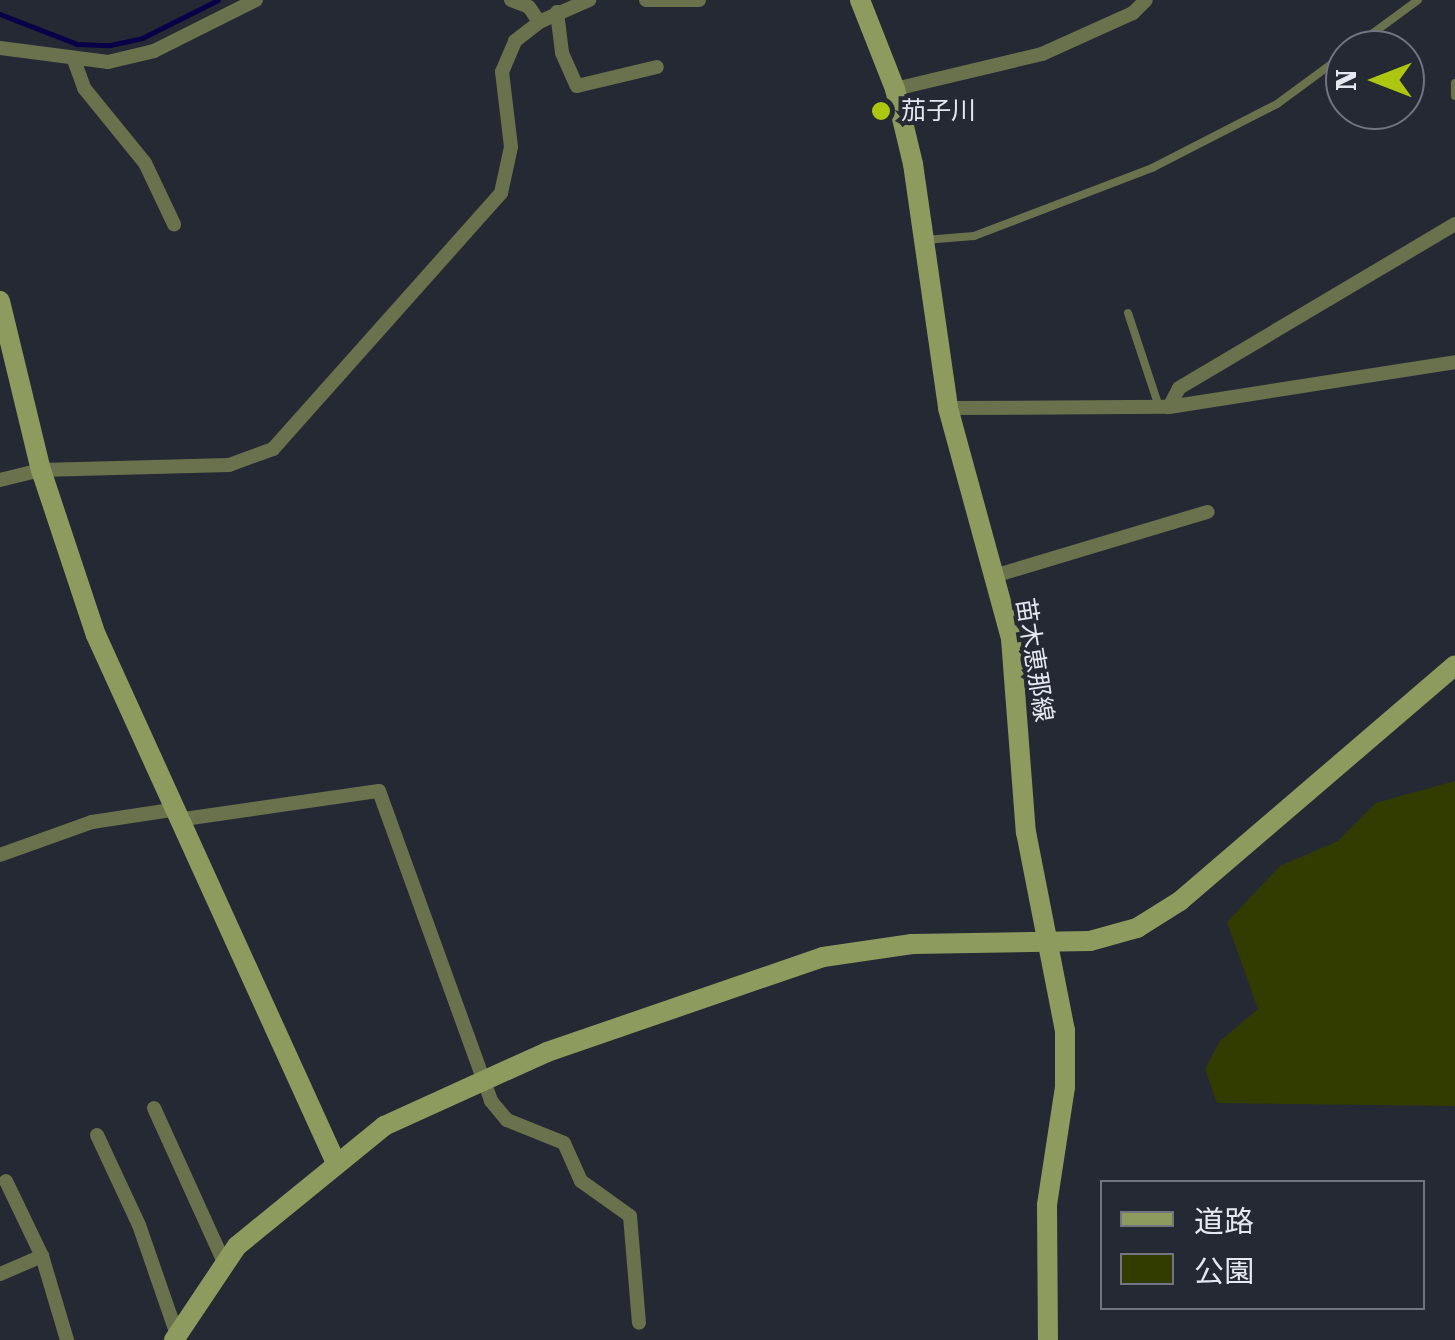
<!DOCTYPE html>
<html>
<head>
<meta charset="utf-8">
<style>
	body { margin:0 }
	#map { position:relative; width:1455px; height:1340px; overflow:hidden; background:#252934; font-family:"Roboto Serif","Noto Sans JP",serif }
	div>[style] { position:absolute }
	.green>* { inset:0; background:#323c01 }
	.stream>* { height:5px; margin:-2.5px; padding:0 2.5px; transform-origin:2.5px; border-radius:2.5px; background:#080048 }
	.lane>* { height:8px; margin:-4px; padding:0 4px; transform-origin:4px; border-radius:4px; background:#69724c }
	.street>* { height:14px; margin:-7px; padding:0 7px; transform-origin:7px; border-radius:7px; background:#69724c }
	.secondary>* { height:20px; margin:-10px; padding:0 10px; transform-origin:10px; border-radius:10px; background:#8e9b5e }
	.dots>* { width:28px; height:28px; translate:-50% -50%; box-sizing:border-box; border:5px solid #252934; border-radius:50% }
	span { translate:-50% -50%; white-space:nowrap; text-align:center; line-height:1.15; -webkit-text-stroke:8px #252934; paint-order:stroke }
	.poi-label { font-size:25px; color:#e5e8f0 }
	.left { translate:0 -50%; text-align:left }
	.street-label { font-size:25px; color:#e5e8f0 }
	.legend { position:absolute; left:1100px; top:1180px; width:325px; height:130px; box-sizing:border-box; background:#252934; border:2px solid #72757f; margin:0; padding:12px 18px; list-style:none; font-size:30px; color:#e5e8f0 }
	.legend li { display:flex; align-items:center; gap:20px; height:50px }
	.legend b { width:50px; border:2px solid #72757f }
	.north { position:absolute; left:1325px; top:30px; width:100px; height:100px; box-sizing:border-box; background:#252934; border:2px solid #72757f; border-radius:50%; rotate:270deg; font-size:28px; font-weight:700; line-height:40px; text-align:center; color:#e5e8f0 }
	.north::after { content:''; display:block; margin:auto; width:35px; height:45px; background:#acc612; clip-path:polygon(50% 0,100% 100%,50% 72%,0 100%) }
</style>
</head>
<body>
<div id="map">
	<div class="green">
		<div style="clip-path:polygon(1455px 781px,1455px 1106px,1217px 1103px,1205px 1069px,1220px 1041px,1258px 1009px,1227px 922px,1280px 866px,1338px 841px,1376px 803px)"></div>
	</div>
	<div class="stream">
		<div style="left:0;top:14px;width:83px;rotate:21.3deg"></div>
		<div style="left:77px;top:44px;width:33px;rotate:2deg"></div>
		<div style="left:110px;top:45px;width:33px;rotate:-12deg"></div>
		<div style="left:142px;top:38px;width:85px;rotate:-26.6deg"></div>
	</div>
	<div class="lane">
		<div style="left:1350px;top:50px;width:84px;rotate:-36.3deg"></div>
		<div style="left:1455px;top:83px;width:13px;rotate:90deg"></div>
		<div style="left:925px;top:240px;width:49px;rotate:-4.7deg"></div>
		<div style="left:974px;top:236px;width:191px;rotate:-20.9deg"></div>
		<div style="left:1152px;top:168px;width:140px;rotate:-27.1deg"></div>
		<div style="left:1277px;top:104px;width:84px;rotate:-36.3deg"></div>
		<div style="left:1128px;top:313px;width:99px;rotate:71.7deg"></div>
	</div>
	<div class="street">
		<div style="left:511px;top:0;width:19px;rotate:21deg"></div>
		<div style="left:529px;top:7px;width:18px;rotate:56deg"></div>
		<div style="left:539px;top:22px;width:55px;rotate:-23.7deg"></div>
		<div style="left:646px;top:0;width:53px"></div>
		<div style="left:557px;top:12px;width:41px;rotate:83deg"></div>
		<div style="left:562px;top:53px;width:36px;rotate:66deg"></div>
		<div style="left:577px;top:86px;width:82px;rotate:-13.4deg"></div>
		<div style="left:0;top:48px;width:109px;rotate:7.4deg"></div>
		<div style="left:108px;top:62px;width:47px;rotate:-13.4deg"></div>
		<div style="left:154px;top:51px;width:114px;rotate:-26.6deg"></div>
		<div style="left:74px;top:60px;width:30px;rotate:70deg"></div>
		<div style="left:84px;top:88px;width:97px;rotate:50.9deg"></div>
		<div style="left:145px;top:163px;width:68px;rotate:64.6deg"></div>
		<div style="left:895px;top:89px;width:151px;rotate:-13.4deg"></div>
		<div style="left:1042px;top:54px;width:100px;rotate:-24.3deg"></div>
		<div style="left:1133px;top:13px;width:18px;rotate:-45deg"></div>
		<div style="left:1169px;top:407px;width:21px;rotate:-62deg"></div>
		<div style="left:1179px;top:388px;width:321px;rotate:-30.7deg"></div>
		<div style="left:948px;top:408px;width:221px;rotate:-0.3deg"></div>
		<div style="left:1169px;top:407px;width:290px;rotate:-8.9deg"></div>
		<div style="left:0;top:480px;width:42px;rotate:-13.7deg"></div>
		<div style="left:41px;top:470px;width:188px;rotate:-1.5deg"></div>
		<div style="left:229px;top:465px;width:47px;rotate:-20deg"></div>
		<div style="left:273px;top:449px;width:343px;rotate:-48.3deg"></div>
		<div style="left:501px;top:193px;width:47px;rotate:-77.7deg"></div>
		<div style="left:511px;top:147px;width:76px;rotate:-96.8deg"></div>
		<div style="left:502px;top:72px;width:34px;rotate:-67deg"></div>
		<div style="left:515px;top:41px;width:31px;rotate:-38deg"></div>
		<div style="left:994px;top:576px;width:223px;rotate:-16.7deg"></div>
		<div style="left:177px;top:820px;width:204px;rotate:-8.2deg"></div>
		<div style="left:379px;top:791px;width:330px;rotate:70.1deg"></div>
		<div style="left:491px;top:1101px;width:25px;rotate:50deg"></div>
		<div style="left:507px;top:1120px;width:61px;rotate:22deg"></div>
		<div style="left:564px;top:1143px;width:42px;rotate:65.9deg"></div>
		<div style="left:581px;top:1181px;width:60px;rotate:35.5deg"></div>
		<div style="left:630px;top:1216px;width:107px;rotate:85.2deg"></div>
		<div style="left:0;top:855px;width:98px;rotate:-19.7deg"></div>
		<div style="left:92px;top:822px;width:80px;rotate:-8.6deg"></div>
		<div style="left:154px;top:1108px;width:169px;rotate:65.6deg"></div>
		<div style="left:97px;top:1135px;width:99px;rotate:65deg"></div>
		<div style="left:139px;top:1225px;width:116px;rotate:70.9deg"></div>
		<div style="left:6px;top:1181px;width:83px;rotate:64.4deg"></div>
		<div style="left:0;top:1274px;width:46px;rotate:-23.2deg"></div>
		<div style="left:42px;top:1256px;width:88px;rotate:73.4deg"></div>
	</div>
	<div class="secondary">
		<div style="left:860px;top:0;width:96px;rotate:68.5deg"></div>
		<div style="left:895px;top:89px;width:77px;rotate:76.5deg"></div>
		<div style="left:913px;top:164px;width:246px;rotate:81.8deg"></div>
		<div style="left:948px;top:408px;width:239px;rotate:74.7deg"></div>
		<div style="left:1011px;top:639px;width:194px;rotate:85.6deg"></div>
		<div style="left:1026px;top:832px;width:202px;rotate:78.9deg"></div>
		<div style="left:1065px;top:1030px;width:57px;rotate:90deg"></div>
		<div style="left:1065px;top:1087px;width:119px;rotate:98.7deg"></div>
		<div style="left:1047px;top:1205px;width:135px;rotate:89.6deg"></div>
		<div style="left:0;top:301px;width:174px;rotate:76.4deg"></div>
		<div style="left:41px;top:470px;width:174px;rotate:71.6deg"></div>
		<div style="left:96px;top:635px;width:578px;rotate:65.56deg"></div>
		<div style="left:174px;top:1340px;width:113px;rotate:-56.2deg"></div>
		<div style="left:237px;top:1246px;width:190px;rotate:-39.2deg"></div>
		<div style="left:384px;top:1126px;width:179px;rotate:-24.4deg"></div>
		<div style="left:547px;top:1052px;width:292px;rotate:-19deg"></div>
		<div style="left:823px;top:957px;width:90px;rotate:-8.3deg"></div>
		<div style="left:912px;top:944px;width:178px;rotate:-1deg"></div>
		<div style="left:1090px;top:941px;width:49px;rotate:-15.5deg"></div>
		<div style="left:1137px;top:928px;width:51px;rotate:-32.1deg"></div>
		<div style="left:1180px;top:901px;width:362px;rotate:-40.6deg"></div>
	</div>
	<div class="dots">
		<div style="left:881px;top:111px;background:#acc612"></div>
	</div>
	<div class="poi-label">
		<span class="left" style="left:901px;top:111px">茄子川</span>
	</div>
	<div class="street-label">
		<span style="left:1034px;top:660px;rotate:81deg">苗木恵那線</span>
	</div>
	<ul class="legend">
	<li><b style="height:12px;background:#8e9b5e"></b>道路</li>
	<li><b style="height:28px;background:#323c01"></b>公園</li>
	</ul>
	<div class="north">N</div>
</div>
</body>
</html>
